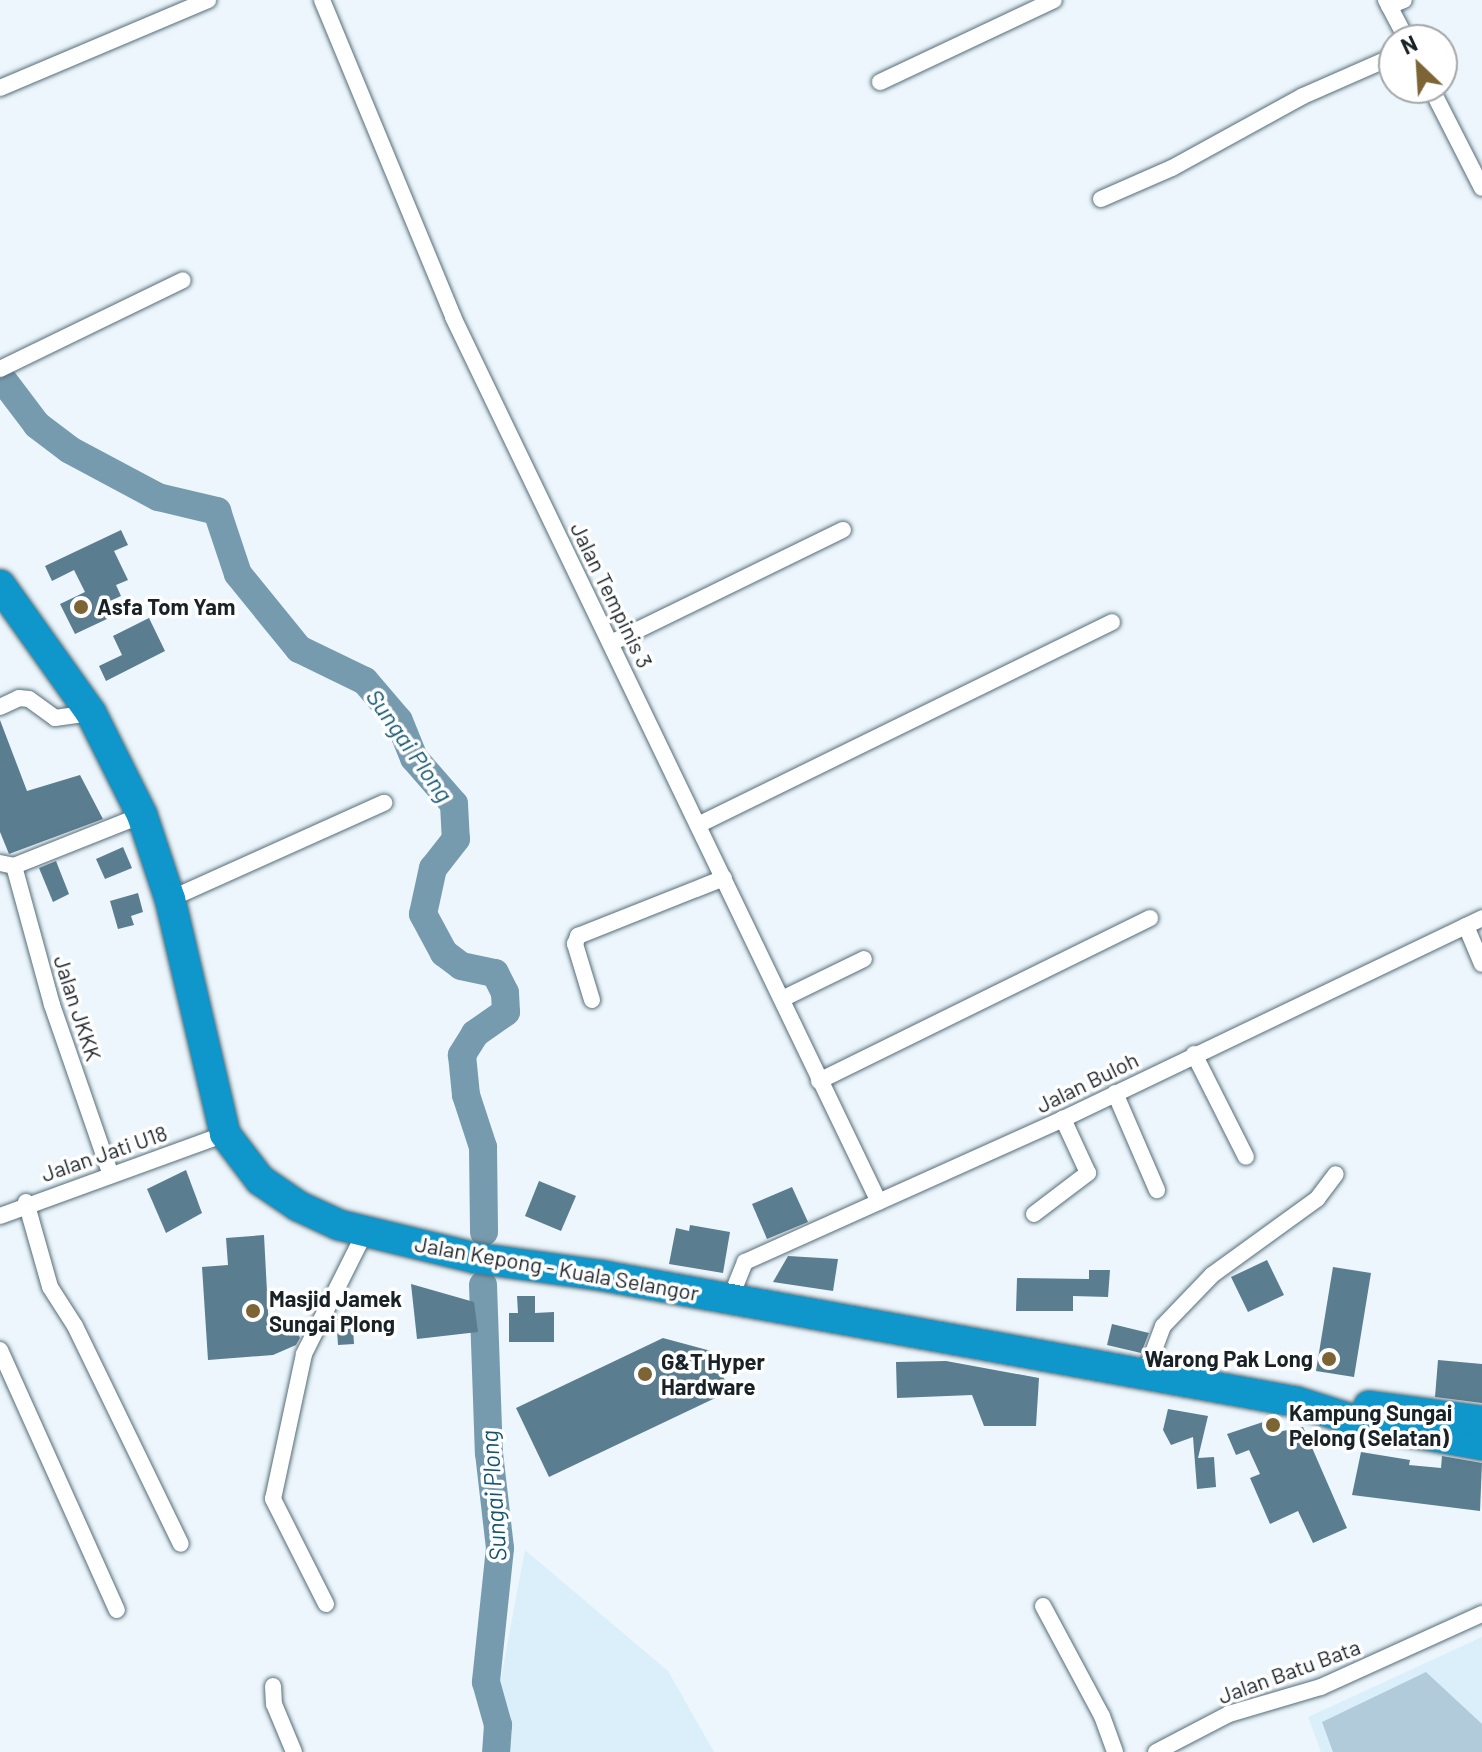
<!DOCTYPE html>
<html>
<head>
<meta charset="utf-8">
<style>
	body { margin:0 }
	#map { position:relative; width:1482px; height:1752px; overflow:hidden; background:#ecf6fc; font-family:Barlow,sans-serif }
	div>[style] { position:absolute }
	.built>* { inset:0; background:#dbeffb }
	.green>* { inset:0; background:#b2cbda }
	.river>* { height:28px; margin:-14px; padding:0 14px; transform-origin:14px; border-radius:14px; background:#779bae }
	.building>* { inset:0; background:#5a7d90 }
	.roads { filter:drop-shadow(0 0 2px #566d79) drop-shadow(0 0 2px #566d79) }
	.street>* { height:16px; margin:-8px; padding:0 8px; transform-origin:8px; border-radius:8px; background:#fff }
	.highway>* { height:30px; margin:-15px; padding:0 15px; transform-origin:15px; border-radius:15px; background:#0f96ca }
	.dots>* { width:22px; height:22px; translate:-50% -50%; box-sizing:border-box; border:4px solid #fff; border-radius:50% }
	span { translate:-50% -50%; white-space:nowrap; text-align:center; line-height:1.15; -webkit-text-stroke:7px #fff; paint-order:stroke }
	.street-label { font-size:22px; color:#192227 }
	.poi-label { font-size:22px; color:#192227; font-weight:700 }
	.left { translate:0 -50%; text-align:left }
	.right { translate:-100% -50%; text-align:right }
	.water-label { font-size:24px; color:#105471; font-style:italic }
	.north { position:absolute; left:1378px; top:24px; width:80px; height:80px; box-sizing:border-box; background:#fff; border:2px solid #a3a7a9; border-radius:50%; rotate:335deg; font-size:22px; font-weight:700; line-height:32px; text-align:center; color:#192227 }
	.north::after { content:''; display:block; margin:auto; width:28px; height:36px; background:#7c6434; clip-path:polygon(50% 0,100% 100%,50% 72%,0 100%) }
</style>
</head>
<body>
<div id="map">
	<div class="built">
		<div style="clip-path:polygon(525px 1550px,668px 1671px,714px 1752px,487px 1752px)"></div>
		<div style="clip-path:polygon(1482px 1637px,1482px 1752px,1321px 1752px,1308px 1717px)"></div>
	</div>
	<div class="green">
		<div style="clip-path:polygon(1426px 1672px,1482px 1724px,1482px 1752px,1333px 1752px,1322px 1722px)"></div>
	</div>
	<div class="river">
		<div style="left:0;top:376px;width:61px;rotate:52.9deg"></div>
		<div style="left:37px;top:425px;width:41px;rotate:37.1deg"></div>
		<div style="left:70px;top:450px;width:100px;rotate:28.1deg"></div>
		<div style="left:158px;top:497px;width:61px;rotate:13.3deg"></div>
		<div style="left:217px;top:511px;width:66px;rotate:71.6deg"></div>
		<div style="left:238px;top:574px;width:97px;rotate:50.9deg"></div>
		<div style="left:299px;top:649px;width:73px;rotate:25.9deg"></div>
		<div style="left:365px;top:681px;width:52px;rotate:49.6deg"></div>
		<div style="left:399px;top:721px;width:40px;rotate:68deg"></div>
		<div style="left:414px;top:758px;width:61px;rotate:49deg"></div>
		<div style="left:454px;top:804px;width:35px;rotate:87deg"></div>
		<div style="left:456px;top:839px;width:37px;rotate:128deg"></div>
		<div style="left:433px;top:868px;width:47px;rotate:102.3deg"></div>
		<div style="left:423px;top:914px;width:44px;rotate:61.7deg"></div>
		<div style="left:444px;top:953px;width:21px;rotate:37deg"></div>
		<div style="left:461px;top:966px;width:35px;rotate:12deg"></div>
		<div style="left:495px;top:973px;width:22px;rotate:63deg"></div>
		<div style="left:505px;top:993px;width:19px;rotate:87deg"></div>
		<div style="left:506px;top:1012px;width:38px;rotate:145deg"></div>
		<div style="left:475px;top:1034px;width:25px;rotate:122deg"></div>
		<div style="left:462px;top:1055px;width:40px;rotate:84.3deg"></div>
		<div style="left:466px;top:1095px;width:55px;rotate:71.9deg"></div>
		<div style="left:483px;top:1147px;width:85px;rotate:89.3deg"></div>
		<div style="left:483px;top:1285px;width:168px;rotate:88deg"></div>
		<div style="left:489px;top:1453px;width:96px;rotate:83.4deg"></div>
		<div style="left:500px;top:1548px;width:135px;rotate:96deg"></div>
		<div style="left:486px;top:1682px;width:45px;rotate:74.4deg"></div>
		<div style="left:498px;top:1725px;width:27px;rotate:94deg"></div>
	</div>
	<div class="building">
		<div style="clip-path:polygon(121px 530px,128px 545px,114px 551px,128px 580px,116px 585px,121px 596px,101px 605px,107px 619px,75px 634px,60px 604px,85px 592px,74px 570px,52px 581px,45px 566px)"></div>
		<div style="clip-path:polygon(149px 618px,165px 651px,106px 681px,99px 666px,122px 655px,113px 636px)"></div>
		<div style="clip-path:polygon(0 720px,27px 791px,80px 775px,103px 819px,9px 854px,0 832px)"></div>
		<div style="clip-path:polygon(123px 847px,132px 868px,105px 879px,96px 859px)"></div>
		<div style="clip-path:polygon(56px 861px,69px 894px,53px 902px,39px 868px)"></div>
		<div style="clip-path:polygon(138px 893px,143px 912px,131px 916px,134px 925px,118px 929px,110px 901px)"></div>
		<div style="clip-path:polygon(186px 1170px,202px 1213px,166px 1233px,147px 1189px)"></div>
		<div style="clip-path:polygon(539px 1181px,576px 1196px,561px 1231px,525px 1216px)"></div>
		<div style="clip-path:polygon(792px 1187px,808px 1222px,767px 1239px,752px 1204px)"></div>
		<div style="clip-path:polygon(690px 1225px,730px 1232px,723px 1273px,669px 1264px,676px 1228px,689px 1231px)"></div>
		<div style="clip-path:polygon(264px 1235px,269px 1330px,292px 1320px,300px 1338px,296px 1345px,273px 1355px,208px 1360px,202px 1267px,228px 1265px,226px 1238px)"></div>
		<div style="clip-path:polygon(788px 1256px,838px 1259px,833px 1291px,773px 1282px)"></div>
		<div style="clip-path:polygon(1267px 1260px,1284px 1295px,1248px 1312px,1231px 1277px)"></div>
		<div style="clip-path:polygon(1333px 1267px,1371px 1273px,1354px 1377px,1316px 1371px)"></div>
		<div style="clip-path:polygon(1089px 1270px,1110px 1270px,1108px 1297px,1073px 1296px,1073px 1311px,1016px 1311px,1017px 1278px,1089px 1279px)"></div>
		<div style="clip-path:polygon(411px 1284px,474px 1302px,478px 1332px,417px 1339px)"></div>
		<div style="clip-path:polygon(517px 1296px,535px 1296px,535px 1313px,554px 1312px,554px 1342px,509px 1342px,509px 1313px,518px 1313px)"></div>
		<div style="clip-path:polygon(352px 1313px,354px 1344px,338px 1345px,336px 1315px)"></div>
		<div style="clip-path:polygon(1112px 1324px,1149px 1333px,1141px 1353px,1107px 1345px)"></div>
		<div style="clip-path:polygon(663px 1338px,711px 1351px,730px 1391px,549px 1477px,516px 1408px)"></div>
		<div style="clip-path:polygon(1438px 1360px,1482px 1364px,1482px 1403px,1435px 1397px)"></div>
		<div style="clip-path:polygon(946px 1361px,1039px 1378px,1036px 1426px,984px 1426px,972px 1395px,897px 1398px,896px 1362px)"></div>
		<div style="clip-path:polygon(1168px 1409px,1208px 1416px,1198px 1458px,1214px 1457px,1216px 1487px,1197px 1489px,1193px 1437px,1171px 1445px,1163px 1430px)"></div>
		<div style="clip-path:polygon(1263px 1422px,1268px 1434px,1303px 1427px,1347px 1528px,1313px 1543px,1298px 1511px,1270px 1524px,1250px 1478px,1260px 1474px,1249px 1450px,1236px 1455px,1227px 1434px)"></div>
		<div style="clip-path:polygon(1361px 1452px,1410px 1460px,1409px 1465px,1441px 1468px,1442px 1456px,1482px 1463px,1480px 1511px,1352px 1495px)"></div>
	</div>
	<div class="roads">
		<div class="street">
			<div style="left:322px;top:0;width:343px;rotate:67.5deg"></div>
			<div style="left:453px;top:317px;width:982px;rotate:64.3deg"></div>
			<div style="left:1386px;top:0;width:45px;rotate:62.3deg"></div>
			<div style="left:1389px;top:6px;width:16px;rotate:-22deg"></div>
			<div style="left:880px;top:82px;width:192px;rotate:-25.2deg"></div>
			<div style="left:0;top:88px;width:226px;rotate:-22.9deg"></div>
			<div style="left:1431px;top:88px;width:112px;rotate:63deg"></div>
			<div style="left:1101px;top:199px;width:77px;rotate:-23.6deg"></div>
			<div style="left:1172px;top:168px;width:149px;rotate:-28.8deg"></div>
			<div style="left:1303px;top:96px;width:99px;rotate:-23.7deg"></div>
			<div style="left:0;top:369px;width:203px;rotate:-25.9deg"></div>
			<div style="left:611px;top:643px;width:258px;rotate:-26deg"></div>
			<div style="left:0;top:707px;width:21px;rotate:-25deg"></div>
			<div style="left:19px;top:698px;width:10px;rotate:6deg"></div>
			<div style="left:29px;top:699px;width:32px;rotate:36deg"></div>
			<div style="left:55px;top:718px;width:36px;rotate:-8deg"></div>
			<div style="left:698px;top:825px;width:461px;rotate:-26.1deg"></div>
			<div style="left:0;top:863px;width:14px;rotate:12deg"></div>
			<div style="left:14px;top:866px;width:144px;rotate:74.7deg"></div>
			<div style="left:52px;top:1005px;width:180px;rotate:70.9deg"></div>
			<div style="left:14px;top:866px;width:138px;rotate:-21.7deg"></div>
			<div style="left:170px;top:899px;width:235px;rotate:-24.2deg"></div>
			<div style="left:1466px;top:926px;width:41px;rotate:67.2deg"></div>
			<div style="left:782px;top:999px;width:91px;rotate:-26deg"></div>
			<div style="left:592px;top:1000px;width:59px;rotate:-106.9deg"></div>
			<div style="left:575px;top:944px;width:9px;rotate:-69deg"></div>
			<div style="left:578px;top:936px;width:157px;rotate:-21.7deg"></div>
			<div style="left:1194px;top:1054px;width:115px;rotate:63.2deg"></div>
			<div style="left:819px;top:1081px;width:369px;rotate:-26.2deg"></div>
			<div style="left:1115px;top:1093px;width:106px;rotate:66.6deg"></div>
			<div style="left:26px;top:1202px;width:88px;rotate:74.2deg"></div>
			<div style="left:50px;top:1287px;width:46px;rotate:57.3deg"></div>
			<div style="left:75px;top:1326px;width:242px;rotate:64.1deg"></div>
			<div style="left:1034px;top:1214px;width:68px;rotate:-37.2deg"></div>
			<div style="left:1088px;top:1173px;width:60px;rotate:-114.8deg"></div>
			<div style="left:0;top:1216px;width:239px;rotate:-20deg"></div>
			<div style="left:730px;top:1299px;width:40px;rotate:-68deg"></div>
			<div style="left:745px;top:1262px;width:349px;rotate:-24.2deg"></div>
			<div style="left:1063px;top:1119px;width:465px;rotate:-25.6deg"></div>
			<div style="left:0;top:1350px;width:285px;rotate:65.8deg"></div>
			<div style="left:1145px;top:1374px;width:51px;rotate:-69.4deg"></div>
			<div style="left:1163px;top:1326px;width:71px;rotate:-46.1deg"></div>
			<div style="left:1212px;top:1275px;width:130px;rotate:-35.9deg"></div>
			<div style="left:1317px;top:1199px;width:31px;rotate:-53deg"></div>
			<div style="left:326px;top:1604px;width:118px;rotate:-116.8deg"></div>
			<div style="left:273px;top:1499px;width:148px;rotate:-77.9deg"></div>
			<div style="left:304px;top:1354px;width:136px;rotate:-63.4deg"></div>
			<div style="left:1043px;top:1606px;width:125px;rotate:61.8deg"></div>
			<div style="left:1102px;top:1716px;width:38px;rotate:70deg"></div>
			<div style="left:273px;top:1686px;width:18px;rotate:87deg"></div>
			<div style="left:274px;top:1704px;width:52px;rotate:67.4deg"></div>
			<div style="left:1156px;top:1752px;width:82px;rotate:-27.5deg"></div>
			<div style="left:1229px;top:1714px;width:96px;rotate:-16.4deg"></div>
			<div style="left:1321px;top:1687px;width:177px;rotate:-24.4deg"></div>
		</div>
		<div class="highway">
			<div style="left:0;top:585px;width:157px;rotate:54.6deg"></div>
			<div style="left:91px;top:713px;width:114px;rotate:63.4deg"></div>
			<div style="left:142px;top:815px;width:89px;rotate:71.6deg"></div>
			<div style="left:170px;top:899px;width:241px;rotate:76.8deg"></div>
			<div style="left:225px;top:1134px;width:58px;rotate:52.7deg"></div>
			<div style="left:260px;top:1180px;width:46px;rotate:34.4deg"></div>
			<div style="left:298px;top:1206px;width:45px;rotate:24.9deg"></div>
			<div style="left:339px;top:1225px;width:140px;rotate:13.6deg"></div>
			<div style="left:475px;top:1258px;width:130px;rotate:7.9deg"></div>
			<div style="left:604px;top:1276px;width:704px;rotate:10.3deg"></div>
			<div style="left:1297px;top:1402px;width:72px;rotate:17.7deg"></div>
			<div style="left:1366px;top:1424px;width:118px;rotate:10.3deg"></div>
			<div style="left:1369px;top:1406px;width:114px;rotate:7.6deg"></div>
		</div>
	</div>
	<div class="dots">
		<div style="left:81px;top:607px;background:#7c6434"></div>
		<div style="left:253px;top:1311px;background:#7c6434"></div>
		<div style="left:1329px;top:1359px;background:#7c6434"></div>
		<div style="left:645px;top:1374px;background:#7c6434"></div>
		<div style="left:1273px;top:1425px;background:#7c6434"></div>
	</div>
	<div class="street-label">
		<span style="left:612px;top:595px;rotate:64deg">Jalan Tempinis 3</span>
		<span style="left:78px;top:1008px;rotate:72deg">Jalan JKKK</span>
		<span style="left:1087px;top:1082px;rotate:-26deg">Jalan Buloh</span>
		<span style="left:104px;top:1153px;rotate:-19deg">Jalan Jati U18</span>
		<span style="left:557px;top:1268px;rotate:10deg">Jalan Kepong - Kuala Selangor</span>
		<span style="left:1289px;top:1671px;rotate:-20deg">Jalan Batu Bata</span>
	</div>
	<div class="poi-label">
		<span class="left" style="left:97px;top:607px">Asfa Tom Yam</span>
		<span class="left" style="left:269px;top:1311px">Masjid Jamek<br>Sungai Plong</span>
		<span class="right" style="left:1313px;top:1359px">Warong Pak Long</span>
		<span class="left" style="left:661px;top:1374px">G&amp;T Hyper<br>Hardware</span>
		<span class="left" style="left:1289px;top:1425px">Kampung Sungai<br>Pelong (Selatan)</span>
	</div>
	<div class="water-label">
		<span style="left:410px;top:745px;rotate:55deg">Sungai Plong</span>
		<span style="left:493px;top:1496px;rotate:-94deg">Sungai Plong</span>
	</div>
	<div class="north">N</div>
</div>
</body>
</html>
